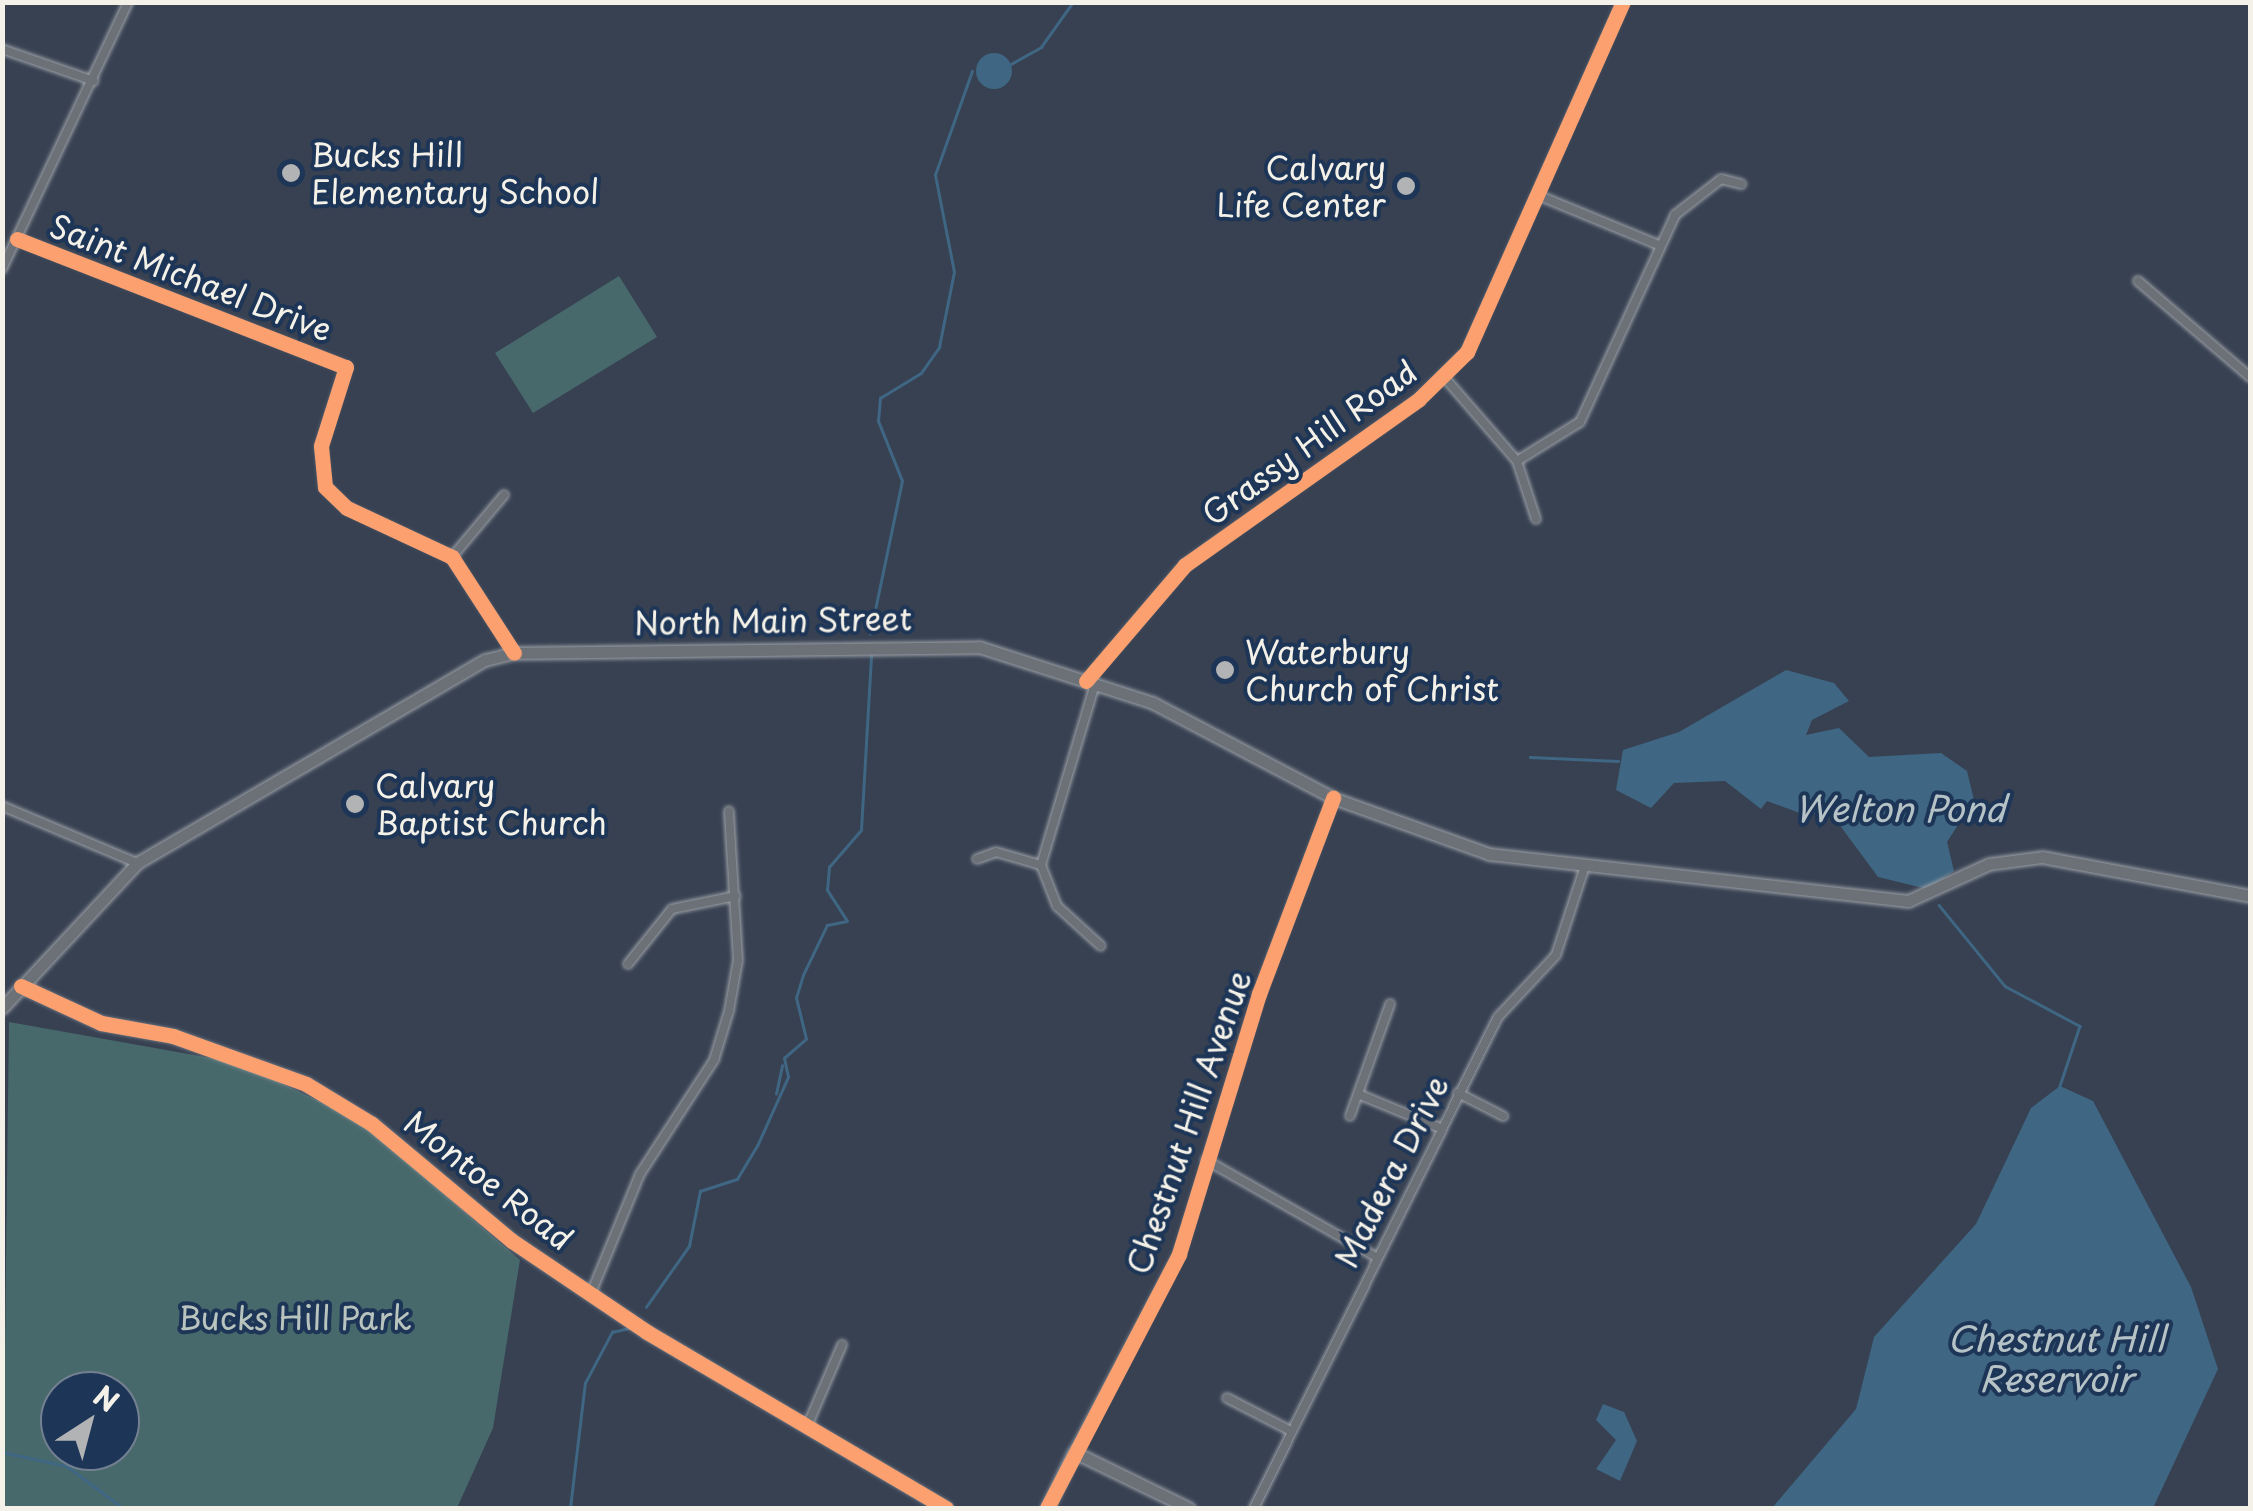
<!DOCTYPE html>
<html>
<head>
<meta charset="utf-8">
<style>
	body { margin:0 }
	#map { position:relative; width:2253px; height:1511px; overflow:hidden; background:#374152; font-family:"Playpen Sans",sans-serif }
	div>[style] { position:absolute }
	.green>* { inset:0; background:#48696c }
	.water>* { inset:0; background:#3f6683 }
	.round { border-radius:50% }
	.stream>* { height:2.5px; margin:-1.25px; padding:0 1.25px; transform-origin:1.25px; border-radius:1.25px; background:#3f6683 }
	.roads { filter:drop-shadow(0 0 2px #9da1a7) drop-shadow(0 0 2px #9da1a7) }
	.street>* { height:8px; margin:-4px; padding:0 4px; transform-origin:4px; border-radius:4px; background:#6c7077 }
	.secondary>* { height:11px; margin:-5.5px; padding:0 5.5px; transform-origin:5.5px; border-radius:5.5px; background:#6c7077 }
	.cycleway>* { height:15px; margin:-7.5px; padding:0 7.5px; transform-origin:7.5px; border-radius:7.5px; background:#fca06f }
	.dots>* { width:28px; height:28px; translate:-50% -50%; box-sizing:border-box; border:5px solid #1d3557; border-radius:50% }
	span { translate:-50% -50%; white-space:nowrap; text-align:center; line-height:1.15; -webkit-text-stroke:8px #1d3557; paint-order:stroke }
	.poi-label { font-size:32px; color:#f4f1e8 }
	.left { translate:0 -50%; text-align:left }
	.right { translate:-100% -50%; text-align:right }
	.street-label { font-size:32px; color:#f4f1e8 }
	.park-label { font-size:32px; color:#b9c4be }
	.water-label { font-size:35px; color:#b5c2c6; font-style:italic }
	.frame { position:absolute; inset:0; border:5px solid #f4f1e8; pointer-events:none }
	.north { position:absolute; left:40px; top:1371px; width:100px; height:100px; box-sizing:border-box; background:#1d3557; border:2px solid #738091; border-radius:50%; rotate:36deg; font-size:28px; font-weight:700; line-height:40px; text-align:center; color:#f4f1e8 }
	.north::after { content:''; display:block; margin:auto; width:35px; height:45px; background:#b2b3b4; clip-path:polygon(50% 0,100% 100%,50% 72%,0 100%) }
</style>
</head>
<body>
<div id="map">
	<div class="green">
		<div style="clip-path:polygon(619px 276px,657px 337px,533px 413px,495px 353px)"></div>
		<div style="clip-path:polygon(evenodd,9px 1022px,239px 1063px,359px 1120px,520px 1260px,493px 1428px,457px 1508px,3px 1508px,9px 1022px,60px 1391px,120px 1391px,120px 1451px,60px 1451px,60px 1391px)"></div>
	</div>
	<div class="water">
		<div class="round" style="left:976px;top:53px;width:36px;height:36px"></div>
		<div style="clip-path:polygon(1786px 670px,1834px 683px,1849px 701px,1812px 720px,1806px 735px,1839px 728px,1869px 757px,1941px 753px,1967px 771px,1974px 800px,1947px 842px,1954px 871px,1927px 889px,1878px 877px,1830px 812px,1805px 815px,1767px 801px,1761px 809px,1725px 781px,1674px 783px,1651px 808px,1616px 790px,1623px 750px,1679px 732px)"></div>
		<div style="clip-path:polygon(2060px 1086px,2093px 1101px,2191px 1287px,2218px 1369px,2153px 1508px,1772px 1508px,1856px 1409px,1874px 1337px,1976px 1224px,2031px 1108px)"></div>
		<div style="clip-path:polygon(1603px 1404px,1624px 1412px,1637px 1441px,1620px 1481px,1596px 1469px,1616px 1440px,1596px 1420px)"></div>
	</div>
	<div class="stream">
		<div style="left:1009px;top:65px;width:37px;rotate:-29deg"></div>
		<div style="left:1041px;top:47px;width:55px;rotate:-54.6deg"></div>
		<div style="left:870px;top:634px;width:156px;rotate:-78.2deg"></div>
		<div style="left:902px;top:481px;width:65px;rotate:-111.8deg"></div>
		<div style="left:878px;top:421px;width:23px;rotate:-85deg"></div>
		<div style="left:880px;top:398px;width:48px;rotate:-31.4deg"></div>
		<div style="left:921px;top:373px;width:32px;rotate:-55deg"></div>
		<div style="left:939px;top:347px;width:76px;rotate:-78.7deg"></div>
		<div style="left:954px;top:272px;width:99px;rotate:-101.1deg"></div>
		<div style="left:935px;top:175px;width:110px;rotate:-70.4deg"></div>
		<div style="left:1530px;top:757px;width:88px;rotate:2.6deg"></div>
		<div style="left:1939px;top:905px;width:104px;rotate:50.8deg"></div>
		<div style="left:2005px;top:986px;width:85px;rotate:28.1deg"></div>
		<div style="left:2080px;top:1026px;width:66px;rotate:108.4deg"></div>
		<div style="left:776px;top:1094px;width:29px;rotate:-78deg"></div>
		<div style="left:646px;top:1307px;width:75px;rotate:-54.8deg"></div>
		<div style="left:689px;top:1246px;width:56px;rotate:-78.7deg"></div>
		<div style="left:700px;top:1191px;width:39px;rotate:-18deg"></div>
		<div style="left:737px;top:1179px;width:39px;rotate:-59deg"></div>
		<div style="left:757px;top:1146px;width:76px;rotate:-65.8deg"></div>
		<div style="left:788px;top:1077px;width:19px;rotate:-102deg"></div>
		<div style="left:784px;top:1058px;width:29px;rotate:-41deg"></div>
		<div style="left:806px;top:1039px;width:42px;rotate:-103.7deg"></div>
		<div style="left:796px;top:998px;width:24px;rotate:-73deg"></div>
		<div style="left:803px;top:975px;width:55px;rotate:-64.4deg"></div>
		<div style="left:827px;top:925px;width:20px;rotate:-11deg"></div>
		<div style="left:847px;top:921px;width:37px;rotate:-123deg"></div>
		<div style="left:827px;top:890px;width:23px;rotate:-85deg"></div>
		<div style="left:829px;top:867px;width:49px;rotate:-49.1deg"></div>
		<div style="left:861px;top:830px;width:175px;rotate:-86.7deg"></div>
		<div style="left:2px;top:1452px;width:66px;rotate:12.2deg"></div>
		<div style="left:67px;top:1466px;width:70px;rotate:36.9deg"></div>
		<div style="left:570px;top:1508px;width:126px;rotate:-83.2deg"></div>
		<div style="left:585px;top:1383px;width:58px;rotate:-62.1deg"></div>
		<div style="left:612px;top:1332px;width:18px;rotate:-13deg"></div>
	</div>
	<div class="roads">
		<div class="street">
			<div style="left:2px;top:49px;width:97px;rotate:19.2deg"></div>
			<div style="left:1540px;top:196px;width:129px;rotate:22.4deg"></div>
			<div style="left:17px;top:239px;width:353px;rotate:21.3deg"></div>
			<div style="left:346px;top:367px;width:83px;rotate:107.6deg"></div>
			<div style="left:321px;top:446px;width:41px;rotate:84.4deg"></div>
			<div style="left:325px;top:487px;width:30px;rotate:44deg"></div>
			<div style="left:347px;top:508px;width:116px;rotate:25deg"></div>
			<div style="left:452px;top:557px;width:114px;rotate:57.1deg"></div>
			<div style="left:2px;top:269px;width:295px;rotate:-64.7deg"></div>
			<div style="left:2138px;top:281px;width:148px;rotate:40.6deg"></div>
			<div style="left:1445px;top:378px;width:110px;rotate:49.1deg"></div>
			<div style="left:1517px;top:461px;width:61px;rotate:71.9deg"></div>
			<div style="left:1517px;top:461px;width:74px;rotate:-31.8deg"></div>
			<div style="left:1580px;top:422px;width:228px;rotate:-65.3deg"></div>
			<div style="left:1675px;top:215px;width:58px;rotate:-38deg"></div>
			<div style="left:1721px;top:179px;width:21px;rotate:14deg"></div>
			<div style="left:452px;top:557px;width:81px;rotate:-50deg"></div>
			<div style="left:1086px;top:681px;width:153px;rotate:-49.5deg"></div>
			<div style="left:1185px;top:565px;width:286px;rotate:-35.3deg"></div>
			<div style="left:1418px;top:400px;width:69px;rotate:-44.4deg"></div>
			<div style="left:1467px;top:352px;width:383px;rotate:-66deg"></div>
			<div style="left:1095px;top:684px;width:189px;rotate:106.6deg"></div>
			<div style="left:1041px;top:865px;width:44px;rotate:68.7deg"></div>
			<div style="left:1057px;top:906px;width:59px;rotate:42.3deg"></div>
			<div style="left:2px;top:806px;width:147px;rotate:22.9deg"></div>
			<div style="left:977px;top:859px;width:20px;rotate:-20deg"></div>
			<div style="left:996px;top:852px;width:47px;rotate:16.1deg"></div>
			<div style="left:628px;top:964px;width:70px;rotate:-51.3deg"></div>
			<div style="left:672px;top:909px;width:65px;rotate:-11.5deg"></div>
			<div style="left:1458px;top:1093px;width:51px;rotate:27.1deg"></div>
			<div style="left:1358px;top:1094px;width:89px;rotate:22.5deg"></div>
			<div style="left:1350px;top:1116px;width:119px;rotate:-70.3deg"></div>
			<div style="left:1206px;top:1160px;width:193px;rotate:29.7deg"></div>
			<div style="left:592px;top:1291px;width:126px;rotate:-67.7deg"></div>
			<div style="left:640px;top:1174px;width:136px;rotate:-57deg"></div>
			<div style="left:714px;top:1060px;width:51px;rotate:-73deg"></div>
			<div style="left:729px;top:1011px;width:52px;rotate:-80deg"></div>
			<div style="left:738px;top:960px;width:149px;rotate:-93.5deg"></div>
			<div style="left:1227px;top:1398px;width:72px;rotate:27.3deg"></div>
			<div style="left:809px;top:1422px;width:84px;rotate:-66.8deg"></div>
			<div style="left:1074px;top:1452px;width:224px;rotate:-62.1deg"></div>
			<div style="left:1179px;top:1254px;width:272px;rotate:-72.9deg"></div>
			<div style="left:1259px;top:994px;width:210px;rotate:-69.3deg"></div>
			<div style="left:1254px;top:1508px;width:548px;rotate:-63.58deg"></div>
			<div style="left:1498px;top:1017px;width:85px;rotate:-46.9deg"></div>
			<div style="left:1556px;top:955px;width:90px;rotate:-72deg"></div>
		</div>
		<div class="secondary">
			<div style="left:21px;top:986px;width:88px;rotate:24.8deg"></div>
			<div style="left:101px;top:1023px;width:73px;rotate:10.2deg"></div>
			<div style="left:173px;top:1036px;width:141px;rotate:19.8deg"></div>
			<div style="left:306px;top:1084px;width:77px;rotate:31.2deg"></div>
			<div style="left:372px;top:1124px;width:182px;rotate:39.9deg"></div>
			<div style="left:512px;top:1241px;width:163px;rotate:34deg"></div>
			<div style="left:647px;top:1332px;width:347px;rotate:30.5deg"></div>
			<div style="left:2px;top:1008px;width:198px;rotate:-47deg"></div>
			<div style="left:137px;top:863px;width:403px;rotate:-30.3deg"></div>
			<div style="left:485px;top:660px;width:30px;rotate:-14deg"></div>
			<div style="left:514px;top:653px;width:465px;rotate:-0.7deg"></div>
			<div style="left:979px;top:647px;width:183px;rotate:17.8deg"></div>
			<div style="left:1153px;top:703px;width:204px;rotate:27.8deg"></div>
			<div style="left:1333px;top:798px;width:166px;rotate:19.7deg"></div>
			<div style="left:1489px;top:854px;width:422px;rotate:6.4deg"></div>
			<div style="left:1908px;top:901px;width:89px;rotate:-24.6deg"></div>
			<div style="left:1989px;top:864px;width:53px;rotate:-7.5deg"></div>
			<div style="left:2042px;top:857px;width:212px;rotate:10.6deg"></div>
			<div style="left:1047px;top:1508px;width:62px;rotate:-64.3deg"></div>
			<div style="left:1074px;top:1452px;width:128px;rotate:26deg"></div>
		</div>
	</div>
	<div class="cycleway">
		<div style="left:17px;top:239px;width:353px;rotate:21.3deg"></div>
		<div style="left:346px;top:367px;width:83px;rotate:107.6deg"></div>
		<div style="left:321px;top:446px;width:41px;rotate:84.4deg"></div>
		<div style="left:325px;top:487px;width:30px;rotate:44deg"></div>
		<div style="left:347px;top:508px;width:116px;rotate:25deg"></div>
		<div style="left:452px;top:557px;width:114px;rotate:57.1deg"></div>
		<div style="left:1086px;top:681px;width:153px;rotate:-49.5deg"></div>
		<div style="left:1185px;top:565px;width:286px;rotate:-35.3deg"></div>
		<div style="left:1418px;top:400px;width:69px;rotate:-44.4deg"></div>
		<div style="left:1467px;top:352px;width:383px;rotate:-66deg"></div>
		<div style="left:21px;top:986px;width:88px;rotate:24.8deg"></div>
		<div style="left:101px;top:1023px;width:73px;rotate:10.2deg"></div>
		<div style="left:173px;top:1036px;width:141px;rotate:19.8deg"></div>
		<div style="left:306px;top:1084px;width:77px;rotate:31.2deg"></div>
		<div style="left:372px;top:1124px;width:182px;rotate:39.9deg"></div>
		<div style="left:512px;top:1241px;width:163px;rotate:34deg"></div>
		<div style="left:647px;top:1332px;width:347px;rotate:30.5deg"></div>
		<div style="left:1047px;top:1508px;width:286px;rotate:-62.5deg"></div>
		<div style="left:1179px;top:1254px;width:272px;rotate:-72.9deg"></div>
		<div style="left:1259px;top:994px;width:210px;rotate:-69.3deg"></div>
	</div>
	<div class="dots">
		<div style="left:291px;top:173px;background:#b2b3b4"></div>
		<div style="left:1406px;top:186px;background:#b2b3b4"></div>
		<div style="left:1225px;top:670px;background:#b2b3b4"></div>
		<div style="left:355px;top:804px;background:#b2b3b4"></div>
	</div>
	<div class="poi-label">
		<span class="left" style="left:311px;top:173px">Bucks Hill<br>Elementary School</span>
		<span class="right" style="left:1386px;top:186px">Calvary<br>Life Center</span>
		<span class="left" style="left:1245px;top:670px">Waterbury<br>Church of Christ</span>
		<span class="left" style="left:375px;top:804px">Calvary<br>Baptist Church</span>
	</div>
	<div class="street-label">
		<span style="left:191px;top:277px;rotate:21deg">Saint Michael Drive</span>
		<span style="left:1309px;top:442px;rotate:-36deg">Grassy Hill Road</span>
		<span style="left:773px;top:620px;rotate:-1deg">North Main Street</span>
		<span style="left:1188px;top:1122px;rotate:-71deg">Chestnut Hill Avenue</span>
		<span style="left:1391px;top:1171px;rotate:-63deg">Madera Drive</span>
		<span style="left:489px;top:1180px;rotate:38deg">Montoe Road</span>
	</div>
	<div class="park-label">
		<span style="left:295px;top:1317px">Bucks Hill Park</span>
	</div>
	<div class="water-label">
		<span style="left:1900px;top:808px">Welton Pond</span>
		<span style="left:2056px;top:1358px">Chestnut Hill<br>Reservoir</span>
	</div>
	<div class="frame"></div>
	<div class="north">N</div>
</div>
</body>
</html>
